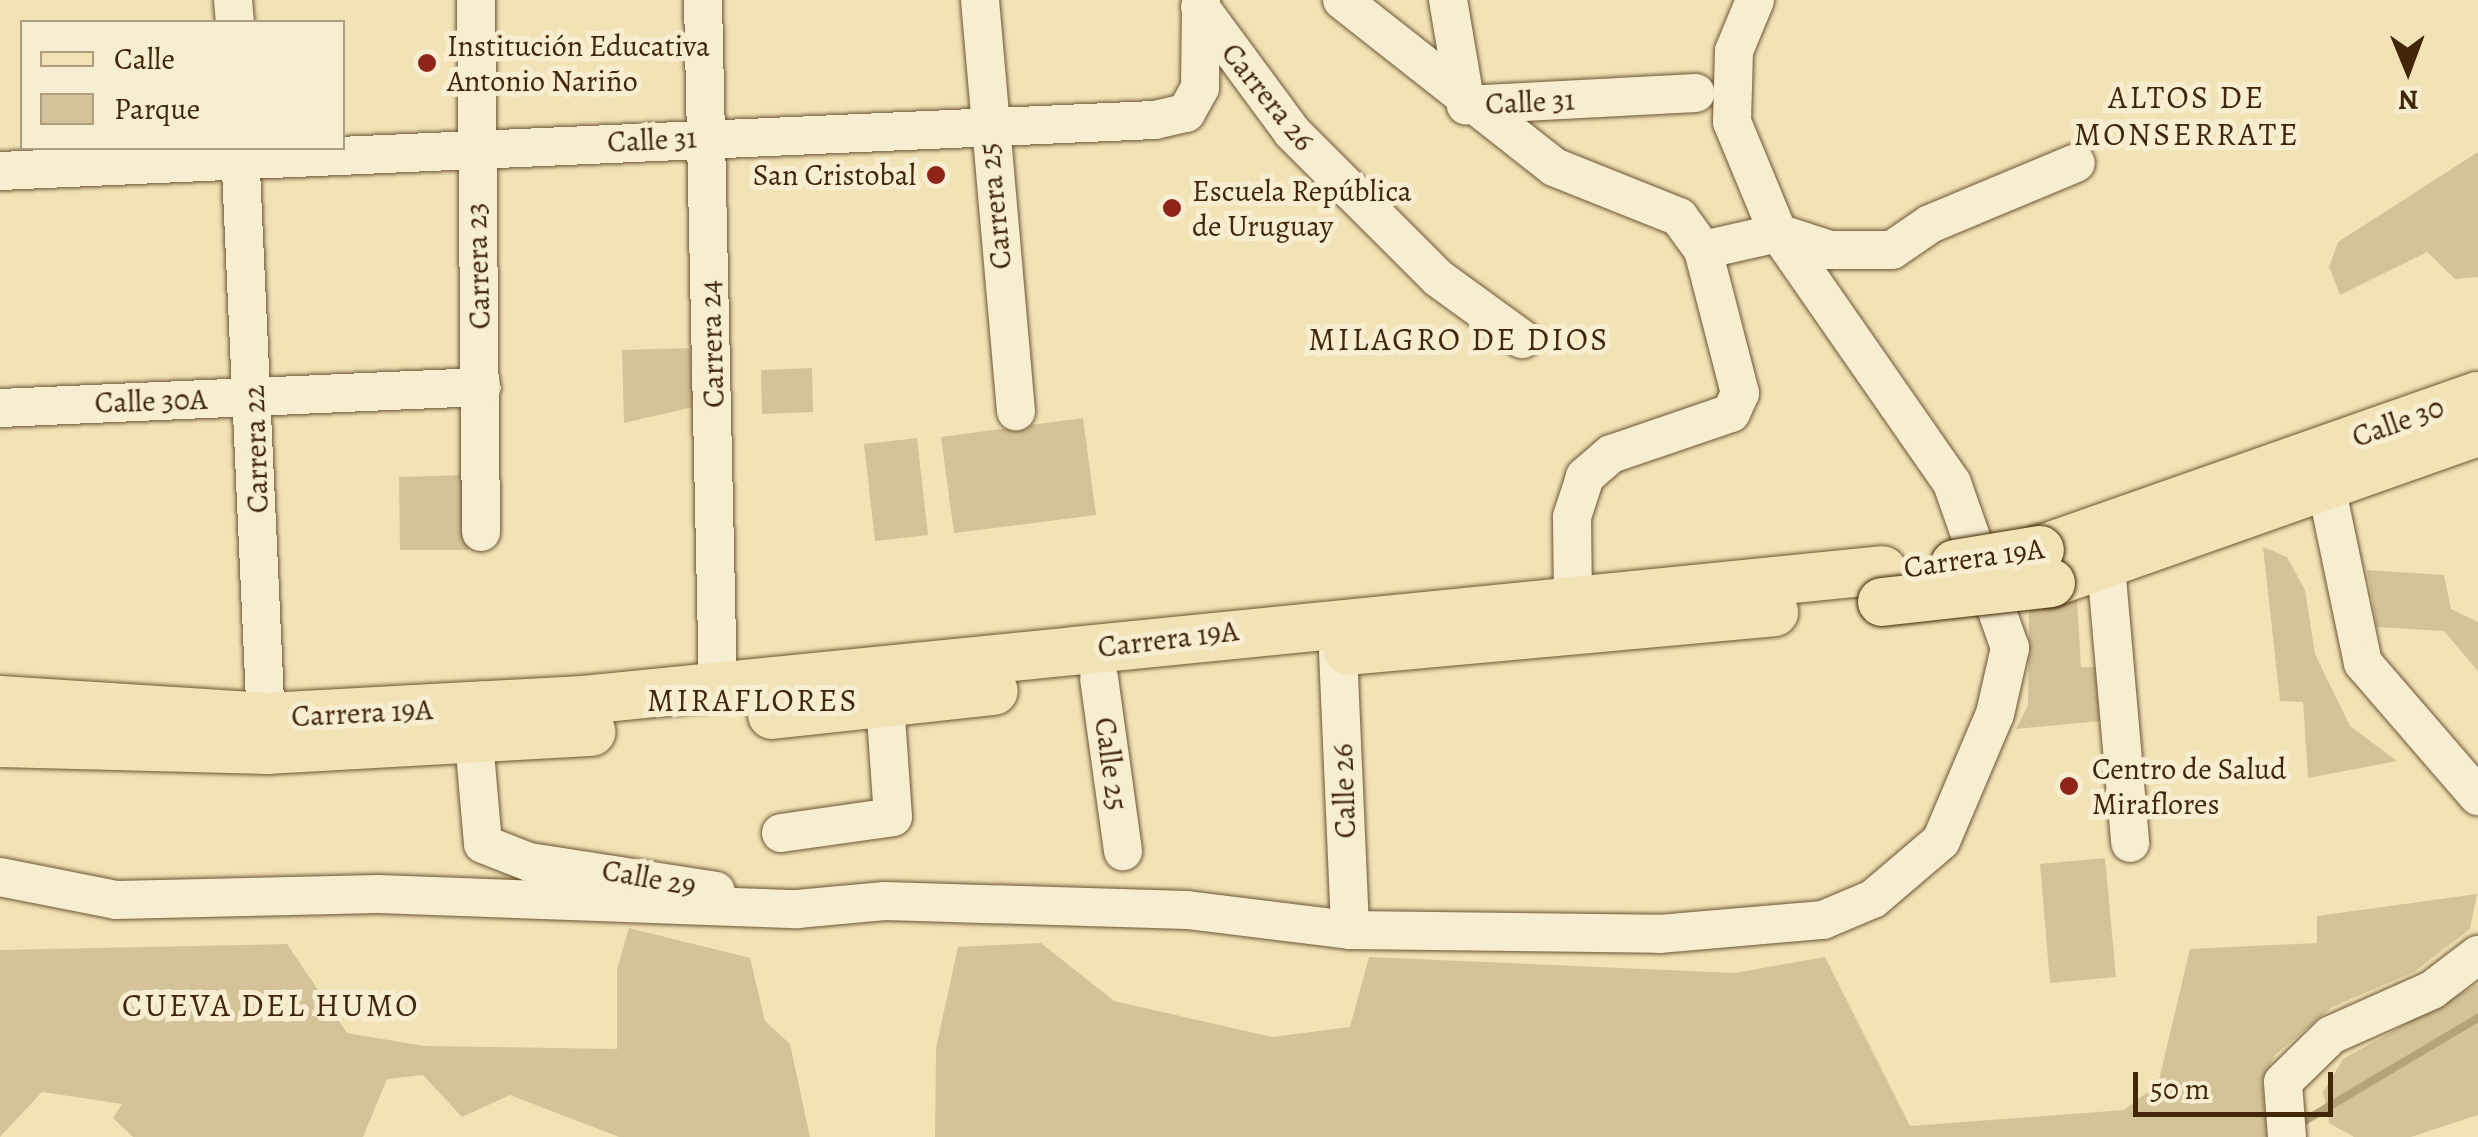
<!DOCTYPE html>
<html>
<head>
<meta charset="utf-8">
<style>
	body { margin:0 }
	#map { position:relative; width:2478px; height:1137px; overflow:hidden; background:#f2e3b6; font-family:Alegreya,serif }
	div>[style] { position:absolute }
	.green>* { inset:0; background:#d4c398 }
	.stream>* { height:8px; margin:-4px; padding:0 4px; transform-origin:4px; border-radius:4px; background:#b6a37b }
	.roads { filter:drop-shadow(0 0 2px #6d5534) drop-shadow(0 0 2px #6d5534) }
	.minor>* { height:38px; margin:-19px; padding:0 19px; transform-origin:19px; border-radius:19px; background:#f7edd0 }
	.major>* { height:48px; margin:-24px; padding:0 24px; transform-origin:24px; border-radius:24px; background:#f2e3b6 }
	.bridges { filter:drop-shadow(0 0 2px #412608) drop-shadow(0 0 2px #412608) }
	.major-bridge>* { height:48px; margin:-24px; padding:0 24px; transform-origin:24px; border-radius:24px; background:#f2e3b6 }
	.dots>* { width:28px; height:28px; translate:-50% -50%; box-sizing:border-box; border:5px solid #f7edd0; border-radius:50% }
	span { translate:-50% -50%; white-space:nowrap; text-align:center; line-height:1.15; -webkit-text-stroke:10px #f7edd0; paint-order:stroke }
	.poi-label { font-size:30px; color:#412608 }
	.left { translate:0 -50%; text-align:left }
	.right { translate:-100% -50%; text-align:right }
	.street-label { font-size:30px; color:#412608 }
	.neighbourhood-label { font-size:32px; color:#412608; letter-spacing:2.5px }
	.legend { position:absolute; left:20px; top:20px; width:325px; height:130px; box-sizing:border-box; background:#f7edd0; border:2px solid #ae9d80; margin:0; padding:12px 18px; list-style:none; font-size:30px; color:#412608 }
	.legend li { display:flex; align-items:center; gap:20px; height:50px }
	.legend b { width:50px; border:2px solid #ae9d80 }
	.north { position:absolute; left:2358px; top:20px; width:100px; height:100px; -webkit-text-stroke:8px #f7edd0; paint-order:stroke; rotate:179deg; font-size:28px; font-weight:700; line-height:40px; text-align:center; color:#412608 }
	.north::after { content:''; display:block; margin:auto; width:35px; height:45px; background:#412608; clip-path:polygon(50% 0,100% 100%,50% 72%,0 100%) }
	.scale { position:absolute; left:2133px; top:1072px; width:200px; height:45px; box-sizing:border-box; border:5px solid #412608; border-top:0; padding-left:12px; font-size:30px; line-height:35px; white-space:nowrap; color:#412608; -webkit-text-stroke:8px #f7edd0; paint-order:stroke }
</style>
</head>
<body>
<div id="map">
	<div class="green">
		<div style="clip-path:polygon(2478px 152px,2478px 277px,2455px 279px,2427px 252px,2340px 295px,2329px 267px,2338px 242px)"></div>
		<div style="clip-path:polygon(690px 348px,693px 407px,624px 423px,622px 350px)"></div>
		<div style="clip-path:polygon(812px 368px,813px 412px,762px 414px,761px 370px)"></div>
		<div style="clip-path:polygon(1083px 418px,1096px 515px,954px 533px,941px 437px)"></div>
		<div style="clip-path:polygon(917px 438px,928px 535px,875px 541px,864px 444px)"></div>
		<div style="clip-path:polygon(466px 475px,469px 550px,400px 550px,399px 477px)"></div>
		<div style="clip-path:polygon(2263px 547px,2287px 557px,2305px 590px,2315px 654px,2350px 726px,2397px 761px,2308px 778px,2303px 702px,2280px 701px)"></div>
		<div style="clip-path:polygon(2367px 570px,2444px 575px,2451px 609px,2478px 622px,2478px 671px,2444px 631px,2377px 627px)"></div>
		<div style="clip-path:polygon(2077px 599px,2081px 667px,2104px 667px,2111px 720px,2016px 729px,2028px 705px,2029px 611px)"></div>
		<div style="clip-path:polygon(2105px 858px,2116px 977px,2050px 983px,2040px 864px)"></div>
		<div style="clip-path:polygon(2477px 894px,2470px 929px,2414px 972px,2332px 1007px,2275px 1055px,2262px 1081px,2268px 1137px,935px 1137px,936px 1048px,958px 947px,1041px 943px,1114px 1001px,1272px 1037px,1350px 1027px,1369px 957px,1735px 973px,1825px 957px,1910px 1126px,2124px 1110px,2158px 1084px,2190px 949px,2317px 943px,2317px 916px)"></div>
		<div style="clip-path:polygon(629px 928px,750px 958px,765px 1021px,790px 1044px,810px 1137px,619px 1137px,510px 1095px,462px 1117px,423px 1075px,387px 1079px,363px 1137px,133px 1137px,113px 1118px,122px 1104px,42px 1092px,0 1137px,0 950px,287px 944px,347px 1033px,424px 1046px,617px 1049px,617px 969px)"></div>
		<div style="clip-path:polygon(2478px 984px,2478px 1115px,2411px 1137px,2354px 1137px,2329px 1123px,2323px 1092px,2343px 1059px)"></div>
	</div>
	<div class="stream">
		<div style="left:2296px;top:1126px;width:212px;rotate:-30.7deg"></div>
	</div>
	<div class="roads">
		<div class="minor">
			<div style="left:233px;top:0;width:22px;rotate:85deg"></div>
			<div style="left:476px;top:0;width:532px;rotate:89.46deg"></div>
			<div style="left:703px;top:0;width:689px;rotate:88.75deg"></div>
			<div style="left:980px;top:0;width:413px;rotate:85deg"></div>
			<div style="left:1342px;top:0;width:270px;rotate:38.2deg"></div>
			<div style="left:1554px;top:167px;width:135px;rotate:21.8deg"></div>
			<div style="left:1679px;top:217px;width:41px;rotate:54deg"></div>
			<div style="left:1703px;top:250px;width:148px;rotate:75.5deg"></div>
			<div style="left:1740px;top:393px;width:22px;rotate:114deg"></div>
			<div style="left:1731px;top:413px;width:127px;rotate:161.1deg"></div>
			<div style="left:1611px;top:454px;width:35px;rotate:139deg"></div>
			<div style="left:1585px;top:477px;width:42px;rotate:108deg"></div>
			<div style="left:1572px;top:517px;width:78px;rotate:89.3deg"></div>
			<div style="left:1448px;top:0;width:107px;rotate:80.3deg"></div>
			<div style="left:1200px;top:7px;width:155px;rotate:53.6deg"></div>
			<div style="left:1292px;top:132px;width:206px;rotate:45deg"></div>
			<div style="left:1438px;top:278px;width:104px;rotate:36deg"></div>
			<div style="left:1466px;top:105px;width:230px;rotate:-3deg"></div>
			<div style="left:240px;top:148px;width:597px;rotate:87.41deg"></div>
			<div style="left:0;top:171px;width:1156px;rotate:-2.53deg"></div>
			<div style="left:1155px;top:120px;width:32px;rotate:-13deg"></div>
			<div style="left:1186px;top:113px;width:29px;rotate:-61deg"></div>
			<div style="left:1200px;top:88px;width:88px;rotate:-89.3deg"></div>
			<div style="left:1703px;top:250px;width:77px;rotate:-12.8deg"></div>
			<div style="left:1778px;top:233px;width:55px;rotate:18.1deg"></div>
			<div style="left:1830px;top:250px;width:62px"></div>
			<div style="left:1892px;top:250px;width:46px;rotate:-34.4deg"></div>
			<div style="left:1930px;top:224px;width:158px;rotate:-22.7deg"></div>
			<div style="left:0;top:408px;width:482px;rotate:-2.5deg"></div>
			<div style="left:2321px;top:462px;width:205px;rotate:78.2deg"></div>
			<div style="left:2363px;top:663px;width:176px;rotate:49.2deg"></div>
			<div style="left:2106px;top:566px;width:278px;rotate:85deg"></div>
			<div style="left:1338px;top:652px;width:278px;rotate:87.5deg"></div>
			<div style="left:1099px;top:678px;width:175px;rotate:82.1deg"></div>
			<div style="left:474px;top:741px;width:103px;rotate:85deg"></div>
			<div style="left:483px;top:844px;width:49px;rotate:21.4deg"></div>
			<div style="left:529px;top:862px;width:189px;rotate:8.8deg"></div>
			<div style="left:781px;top:833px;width:113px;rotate:-8.1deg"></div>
			<div style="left:893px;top:817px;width:113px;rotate:-94deg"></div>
			<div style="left:0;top:877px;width:118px;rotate:11.2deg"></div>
			<div style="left:116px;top:900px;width:262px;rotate:-1.3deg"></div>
			<div style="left:378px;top:894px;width:419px;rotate:2.1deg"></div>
			<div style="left:797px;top:909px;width:88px;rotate:-5.2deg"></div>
			<div style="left:885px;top:901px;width:302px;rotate:1.7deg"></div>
			<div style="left:1187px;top:910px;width:164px;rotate:7deg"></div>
			<div style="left:1350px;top:930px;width:309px;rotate:0.7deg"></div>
			<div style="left:1659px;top:934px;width:165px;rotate:-4.9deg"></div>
			<div style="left:1823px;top:920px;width:54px;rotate:-22.8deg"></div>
			<div style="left:1873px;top:899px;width:89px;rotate:-40.5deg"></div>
			<div style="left:1941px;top:841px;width:138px;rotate:-67deg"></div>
			<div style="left:1995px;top:714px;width:68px;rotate:-77.2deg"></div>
			<div style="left:2010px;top:648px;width:175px;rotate:-109.4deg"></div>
			<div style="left:1952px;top:483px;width:305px;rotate:-124.8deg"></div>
			<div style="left:1778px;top:233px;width:120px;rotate:-112.5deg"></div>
			<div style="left:1732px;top:122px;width:71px;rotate:-88.4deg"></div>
			<div style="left:1734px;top:51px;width:55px;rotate:-67.6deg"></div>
			<div style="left:2287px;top:1137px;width:55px;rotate:-94.2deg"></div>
			<div style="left:2283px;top:1082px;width:67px;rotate:-44.4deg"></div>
			<div style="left:2331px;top:1035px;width:111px;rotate:-24deg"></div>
			<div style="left:2432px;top:990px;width:58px;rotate:-37.3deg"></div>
		</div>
		<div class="major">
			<div style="left:2040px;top:550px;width:464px;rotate:-19.4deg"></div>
			<div style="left:2051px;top:583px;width:453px;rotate:-19.5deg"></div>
			<div style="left:1348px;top:651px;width:428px;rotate:-5.2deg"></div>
			<div style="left:0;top:700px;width:268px;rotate:3.6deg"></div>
			<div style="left:267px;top:717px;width:317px;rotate:-3.1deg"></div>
			<div style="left:584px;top:700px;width:1305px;rotate:-5.71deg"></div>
			<div style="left:772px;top:715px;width:223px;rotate:-6.2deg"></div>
			<div style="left:0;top:743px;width:268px;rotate:1.5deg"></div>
			<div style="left:268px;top:750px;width:324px;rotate:-3.2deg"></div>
		</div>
	</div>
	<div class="bridges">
		<div class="major-bridge">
			<div style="left:1955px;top:564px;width:86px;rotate:-9.4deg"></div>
			<div style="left:1882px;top:602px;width:170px;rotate:-6.4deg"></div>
		</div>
	</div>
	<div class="dots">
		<div style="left:427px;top:63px;background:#8f2418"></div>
		<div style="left:936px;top:175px;background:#8f2418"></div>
		<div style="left:1172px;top:208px;background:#8f2418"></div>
		<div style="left:2069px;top:786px;background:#8f2418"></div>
	</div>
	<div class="poi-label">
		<span class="left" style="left:447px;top:63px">Institución Educativa<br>Antonio Nariño</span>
		<span class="right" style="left:916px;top:175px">San Cristobal</span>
		<span class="left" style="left:1192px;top:208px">Escuela República<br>de Uruguay</span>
		<span class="left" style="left:2092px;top:786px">Centro de Salud<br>Miraflores</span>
	</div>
	<div class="street-label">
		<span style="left:1268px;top:97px;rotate:51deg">Carrera 26</span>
		<span style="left:1530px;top:102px;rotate:-3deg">Calle 31</span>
		<span style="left:652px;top:140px;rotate:-3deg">Calle 31</span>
		<span style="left:995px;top:206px;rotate:-96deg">Carrera 25</span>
		<span style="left:478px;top:266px;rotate:-92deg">Carrera 23</span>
		<span style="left:712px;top:344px;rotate:-92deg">Carrera 24</span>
		<span style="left:151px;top:401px;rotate:-2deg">Calle 30A</span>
		<span style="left:2398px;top:422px;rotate:-20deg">Calle 30</span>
		<span style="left:256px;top:449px;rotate:-92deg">Carrera 22</span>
		<span style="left:1974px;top:558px;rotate:-8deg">Carrera 19A</span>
		<span style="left:1168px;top:639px;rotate:-7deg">Carrera 19A</span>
		<span style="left:362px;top:713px;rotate:-3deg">Carrera 19A</span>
		<span style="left:1111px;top:764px;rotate:82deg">Calle 25</span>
		<span style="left:1344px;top:791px;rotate:-92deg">Calle 26</span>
		<span style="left:649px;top:878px;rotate:10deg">Calle 29</span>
	</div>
	<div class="neighbourhood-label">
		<span style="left:2187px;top:116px">ALTOS DE<br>MONSERRATE</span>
		<span style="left:1459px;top:339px">MILAGRO DE DIOS</span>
		<span style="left:753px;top:700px">MIRAFLORES</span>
		<span style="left:271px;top:1005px">CUEVA DEL HUMO</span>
	</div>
	<ul class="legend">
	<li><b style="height:12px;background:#f2e3b6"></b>Calle</li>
	<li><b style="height:28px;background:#d4c398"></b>Parque</li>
	</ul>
	<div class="north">N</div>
	<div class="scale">50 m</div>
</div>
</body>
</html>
